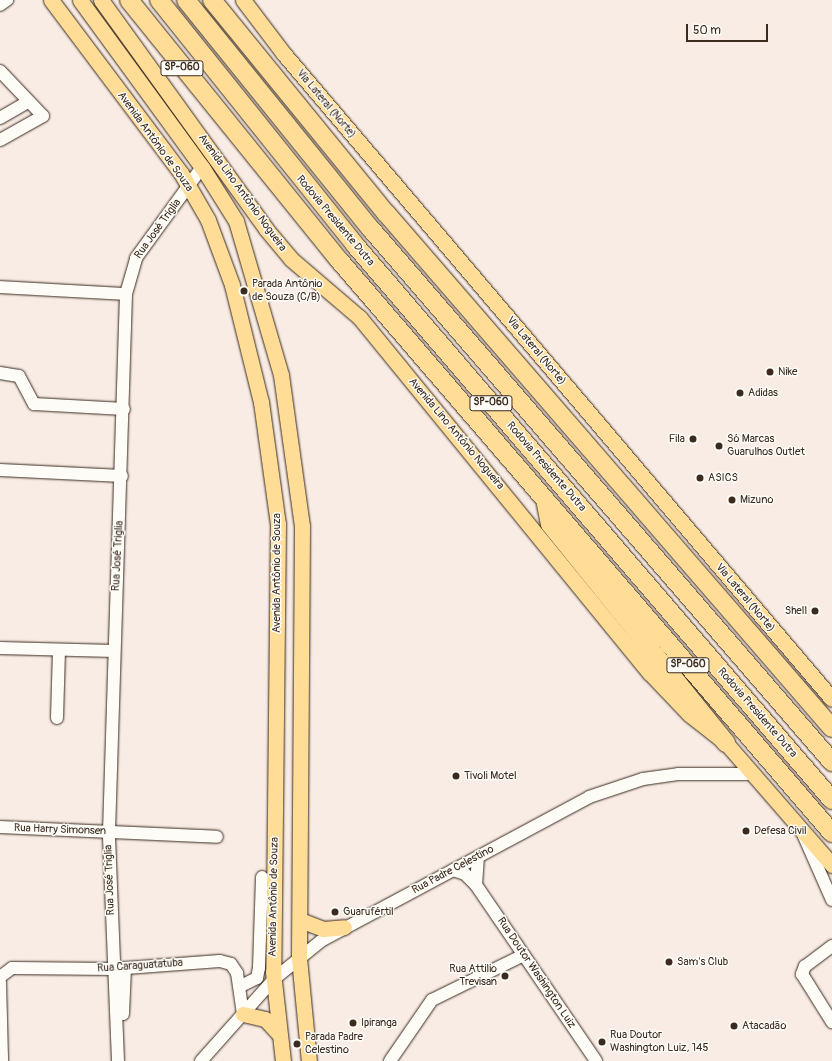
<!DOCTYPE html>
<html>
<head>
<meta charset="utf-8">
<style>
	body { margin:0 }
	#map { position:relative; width:832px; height:1061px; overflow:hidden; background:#f8ece4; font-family:Pangolin,sans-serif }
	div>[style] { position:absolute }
	.roads { filter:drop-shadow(0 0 1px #3b2a1e) drop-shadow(0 0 1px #3b2a1e) }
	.minor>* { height:12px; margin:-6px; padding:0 6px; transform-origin:6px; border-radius:6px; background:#fdfcf7 }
	.major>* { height:15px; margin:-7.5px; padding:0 7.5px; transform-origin:7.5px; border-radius:7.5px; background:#ffdd96 }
	.highway>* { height:18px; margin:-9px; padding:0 9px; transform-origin:9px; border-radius:9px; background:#ffdd96 }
	.dots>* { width:11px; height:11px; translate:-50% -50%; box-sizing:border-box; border:2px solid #fdfcf7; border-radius:50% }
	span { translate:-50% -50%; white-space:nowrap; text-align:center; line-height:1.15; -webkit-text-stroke:3px #fdfcf7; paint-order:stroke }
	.shield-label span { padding:1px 3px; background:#fdfcf7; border:1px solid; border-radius:3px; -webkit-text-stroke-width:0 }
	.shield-label { font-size:10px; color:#3b2a1e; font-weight:700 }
	.street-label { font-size:11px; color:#3b2a1e }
	.poi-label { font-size:11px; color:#3b2a1e }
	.left { translate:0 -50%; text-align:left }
	.right { translate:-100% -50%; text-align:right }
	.scale { position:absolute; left:686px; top:24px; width:82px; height:18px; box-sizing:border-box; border:2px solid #3b2a1e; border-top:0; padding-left:5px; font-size:12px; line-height:14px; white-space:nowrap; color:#3b2a1e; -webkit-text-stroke:3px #fdfcf7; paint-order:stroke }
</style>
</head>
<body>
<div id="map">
	<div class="roads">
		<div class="minor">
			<div style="left:0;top:5px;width:9px;rotate:-36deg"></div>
			<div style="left:0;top:71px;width:62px;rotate:46.3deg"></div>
			<div style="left:43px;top:116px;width:49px;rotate:150.8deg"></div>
			<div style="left:0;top:118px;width:32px;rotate:-30deg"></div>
			<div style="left:0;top:287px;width:126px;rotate:3.2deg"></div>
			<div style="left:0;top:373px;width:19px;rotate:9deg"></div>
			<div style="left:19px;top:376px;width:32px;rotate:62deg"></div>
			<div style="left:34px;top:404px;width:90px;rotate:3.2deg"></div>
			<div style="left:0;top:470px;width:122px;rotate:2.8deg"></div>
			<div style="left:0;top:648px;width:114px;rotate:1.5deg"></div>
			<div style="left:57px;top:718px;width:68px;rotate:-88.3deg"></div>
			<div style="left:0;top:827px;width:217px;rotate:2.6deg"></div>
			<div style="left:803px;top:834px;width:72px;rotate:66.3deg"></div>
			<div style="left:453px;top:870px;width:13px;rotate:18deg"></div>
			<div style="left:465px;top:874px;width:16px;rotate:45deg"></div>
			<div style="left:476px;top:885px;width:213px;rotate:55.7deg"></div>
			<div style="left:476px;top:885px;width:28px;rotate:-86deg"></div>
			<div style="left:832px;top:946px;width:34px;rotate:143deg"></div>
			<div style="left:805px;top:966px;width:9px;rotate:111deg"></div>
			<div style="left:802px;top:974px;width:57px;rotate:58deg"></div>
			<div style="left:0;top:977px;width:15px;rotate:-37deg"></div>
			<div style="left:12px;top:968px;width:101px;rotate:0.6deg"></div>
			<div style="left:113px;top:969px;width:107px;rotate:-4.3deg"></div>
			<div style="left:220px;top:961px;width:11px;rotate:15deg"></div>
			<div style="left:231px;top:964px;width:11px;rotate:56deg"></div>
			<div style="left:237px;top:973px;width:41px;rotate:81.7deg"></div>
			<div style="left:0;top:982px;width:79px;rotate:88.5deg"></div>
			<div style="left:241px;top:986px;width:18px;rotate:-27deg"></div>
			<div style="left:257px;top:978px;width:10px;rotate:-79deg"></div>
			<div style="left:259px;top:968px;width:91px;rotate:-88.1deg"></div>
			<div style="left:123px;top:1014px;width:46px;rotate:-87.5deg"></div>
			<div style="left:118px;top:1061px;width:229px;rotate:-92.3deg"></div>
			<div style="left:109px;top:832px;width:538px;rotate:-88.19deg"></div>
			<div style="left:126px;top:294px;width:37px;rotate:-74deg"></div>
			<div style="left:136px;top:258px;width:112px;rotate:-54deg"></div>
			<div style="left:201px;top:1061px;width:110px;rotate:-48.3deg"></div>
			<div style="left:274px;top:979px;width:60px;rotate:-39deg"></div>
			<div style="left:321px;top:941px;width:304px;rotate:-28.2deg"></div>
			<div style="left:589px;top:797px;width:57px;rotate:-18.4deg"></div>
			<div style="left:643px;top:779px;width:35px;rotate:-8deg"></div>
			<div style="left:678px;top:774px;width:74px"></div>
			<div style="left:390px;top:1061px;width:74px;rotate:-55.5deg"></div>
			<div style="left:432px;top:1000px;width:102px;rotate:-26.1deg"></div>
		</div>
		<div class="major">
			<div style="left:51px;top:0;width:216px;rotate:53.1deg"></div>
			<div style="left:181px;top:173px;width:54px;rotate:60.1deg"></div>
			<div style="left:208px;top:220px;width:69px;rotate:69.7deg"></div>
			<div style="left:232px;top:285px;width:121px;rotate:76.1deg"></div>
			<div style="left:261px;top:402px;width:123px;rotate:82.1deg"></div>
			<div style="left:278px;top:524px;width:448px;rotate:90.6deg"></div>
			<div style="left:273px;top:972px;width:90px;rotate:83.6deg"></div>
			<div style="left:80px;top:0;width:207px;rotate:53.9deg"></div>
			<div style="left:202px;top:167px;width:64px;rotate:57.8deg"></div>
			<div style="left:236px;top:221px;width:160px;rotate:73.7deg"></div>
			<div style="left:281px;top:375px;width:152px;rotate:82.1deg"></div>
			<div style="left:302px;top:526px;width:432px;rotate:90.4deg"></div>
			<div style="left:299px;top:958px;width:103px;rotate:84.5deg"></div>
			<div style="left:101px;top:0;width:282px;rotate:54.2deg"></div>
			<div style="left:266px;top:229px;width:39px;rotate:50deg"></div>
			<div style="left:291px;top:259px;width:91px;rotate:40.5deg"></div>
			<div style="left:360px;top:318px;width:458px;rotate:50.8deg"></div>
			<div style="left:650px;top:673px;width:57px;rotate:46.4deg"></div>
			<div style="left:689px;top:714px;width:47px;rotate:38.1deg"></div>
			<div style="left:726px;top:743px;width:162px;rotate:49deg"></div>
			<div style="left:243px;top:0;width:68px;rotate:52.8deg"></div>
			<div style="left:284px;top:54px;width:846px;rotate:49.65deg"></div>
			<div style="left:300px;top:920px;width:25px;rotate:21deg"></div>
			<div style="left:323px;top:929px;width:21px;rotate:-5deg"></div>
			<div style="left:243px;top:1014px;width:23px;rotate:13deg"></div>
			<div style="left:265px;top:1019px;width:19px;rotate:47deg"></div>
		</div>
		<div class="highway">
			<div style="left:129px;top:0;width:334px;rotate:51.1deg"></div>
			<div style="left:339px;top:260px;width:756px;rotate:49.29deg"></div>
			<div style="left:159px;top:0;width:314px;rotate:51.3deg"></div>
			<div style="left:355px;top:245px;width:732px;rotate:49.32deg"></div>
			<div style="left:186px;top:0;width:294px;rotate:51.1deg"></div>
			<div style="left:371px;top:229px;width:705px;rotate:49.14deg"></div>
			<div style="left:212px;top:0;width:275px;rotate:50.8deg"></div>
			<div style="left:386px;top:213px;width:681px;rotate:49.11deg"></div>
			<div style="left:545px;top:499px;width:25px;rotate:79deg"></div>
			<div style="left:550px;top:524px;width:281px;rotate:51.2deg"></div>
		</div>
	</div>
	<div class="dots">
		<div style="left:244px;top:291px;background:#3b2a1e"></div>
		<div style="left:770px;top:372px;background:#3b2a1e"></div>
		<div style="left:740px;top:393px;background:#3b2a1e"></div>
		<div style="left:693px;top:439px;background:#3b2a1e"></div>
		<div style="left:719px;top:446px;background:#3b2a1e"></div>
		<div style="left:700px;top:478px;background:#3b2a1e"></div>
		<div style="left:732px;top:500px;background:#3b2a1e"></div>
		<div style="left:815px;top:611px;background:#3b2a1e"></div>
		<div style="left:456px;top:776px;background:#3b2a1e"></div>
		<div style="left:746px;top:831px;background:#3b2a1e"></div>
		<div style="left:335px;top:912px;background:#3b2a1e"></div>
		<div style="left:669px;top:962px;background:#3b2a1e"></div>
		<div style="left:505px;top:976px;background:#3b2a1e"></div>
		<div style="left:353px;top:1023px;background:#3b2a1e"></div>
		<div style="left:734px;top:1026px;background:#3b2a1e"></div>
		<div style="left:602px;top:1042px;background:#3b2a1e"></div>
		<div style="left:297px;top:1044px;background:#3b2a1e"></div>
	</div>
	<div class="shield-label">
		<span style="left:182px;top:68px">SP-060</span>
		<span style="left:491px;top:403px">SP-060</span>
		<span style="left:688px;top:665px">SP-060</span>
	</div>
	<div class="street-label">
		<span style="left:326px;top:104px;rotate:50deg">Via Lateral (Norte)</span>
		<span style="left:155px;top:142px;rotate:54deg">Avenida Antônio de Souza</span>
		<span style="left:242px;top:193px;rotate:54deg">Avenida Lino Antônio Nogueira</span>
		<span style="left:335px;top:221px;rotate:50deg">Rodovia Presidente Dutra</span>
		<span style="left:158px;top:229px;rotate:-54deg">Rua José Triglia</span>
		<span style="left:536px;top:351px;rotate:50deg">Via Lateral (Norte)</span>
		<span style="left:456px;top:434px;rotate:50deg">Avenida Lino Antônio Nogueira</span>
		<span style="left:546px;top:467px;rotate:49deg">Rodovia Presidente Dutra</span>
		<span style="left:118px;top:556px;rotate:-87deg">Rua José Triglia</span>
		<span style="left:277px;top:573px;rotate:-90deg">Avenida Antônio de Souza</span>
		<span style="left:745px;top:598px;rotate:50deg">Via Lateral (Norte)</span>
		<span style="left:757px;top:713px;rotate:49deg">Rodovia Presidente Dutra</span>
		<span style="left:60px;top:830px;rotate:2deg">Rua Harry Simonsen</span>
		<span style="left:453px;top:870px;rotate:-28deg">Rua Padre Celestino</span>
		<span style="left:110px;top:880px;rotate:-92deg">Rua José Triglia</span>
		<span style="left:274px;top:897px;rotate:-89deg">Avenida Antônio de Souza</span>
		<span style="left:140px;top:966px;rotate:-4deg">Rua Caraguatatuba</span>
		<span style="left:536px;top:973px;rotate:56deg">Rua Doutor Washington Luiz</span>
	</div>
	<div class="poi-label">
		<span class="left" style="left:252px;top:291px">Parada Antônio<br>de Souza (C/B)</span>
		<span class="left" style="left:778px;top:372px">Nike</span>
		<span class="left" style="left:748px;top:393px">Adidas</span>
		<span class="right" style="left:685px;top:439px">Fila</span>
		<span class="left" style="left:727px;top:446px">Só Marcas<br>Guarulhos Outlet</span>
		<span class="left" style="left:708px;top:478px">ASICS</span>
		<span class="left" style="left:740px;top:500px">Mizuno</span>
		<span class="right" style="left:807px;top:611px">Shell</span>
		<span class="left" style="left:464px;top:776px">Tivoli Motel</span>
		<span class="left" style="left:754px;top:831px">Defesa Civil</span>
		<span class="left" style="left:343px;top:912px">Guarufértil</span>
		<span class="left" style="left:677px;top:962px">Sam's Club</span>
		<span class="right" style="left:497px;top:976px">Rua Attilio<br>Trevisan</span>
		<span class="left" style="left:361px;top:1023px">Ipiranga</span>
		<span class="left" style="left:742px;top:1026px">Atacadão</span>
		<span class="left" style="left:610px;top:1042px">Rua Doutor<br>Washington Luiz, 145</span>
		<span class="left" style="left:305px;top:1044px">Parada Padre<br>Celestino</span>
	</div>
	<div class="scale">50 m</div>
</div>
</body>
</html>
